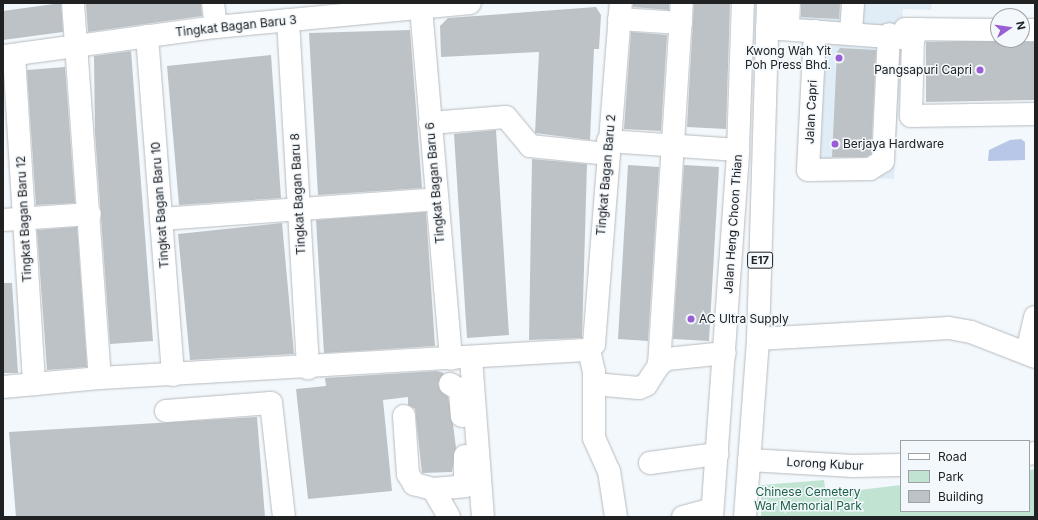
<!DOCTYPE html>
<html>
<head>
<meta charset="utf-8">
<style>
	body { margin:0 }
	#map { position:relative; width:1038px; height:520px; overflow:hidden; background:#f3f8fc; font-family:Inter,sans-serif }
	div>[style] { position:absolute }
	.built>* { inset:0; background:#e1edf6 }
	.green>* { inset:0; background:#c0e3d2 }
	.water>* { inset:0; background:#b8c7e8 }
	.building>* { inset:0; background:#bdc2c6 }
	.roads { filter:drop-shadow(0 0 1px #b6bbbf) drop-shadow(0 0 1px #b6bbbf) }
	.minor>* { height:22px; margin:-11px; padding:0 11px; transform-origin:11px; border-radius:11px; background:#fff }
	.highway>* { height:22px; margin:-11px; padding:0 11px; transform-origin:11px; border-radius:11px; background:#fff }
	.dots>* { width:11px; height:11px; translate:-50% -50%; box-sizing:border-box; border:2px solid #f3f8fc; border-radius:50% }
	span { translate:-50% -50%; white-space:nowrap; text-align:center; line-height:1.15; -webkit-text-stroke:3px #f3f8fc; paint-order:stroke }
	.shield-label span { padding:1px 3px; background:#f3f8fc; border:1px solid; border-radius:3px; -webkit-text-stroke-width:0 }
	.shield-label { font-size:11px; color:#202123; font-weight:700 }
	.street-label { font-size:12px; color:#202123 }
	.poi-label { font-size:12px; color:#202123 }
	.right { translate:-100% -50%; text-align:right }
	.left { translate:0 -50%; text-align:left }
	.park-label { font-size:12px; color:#1f6249 }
	.frame { position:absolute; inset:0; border:4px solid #202123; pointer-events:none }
	.legend { position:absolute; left:900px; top:440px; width:130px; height:72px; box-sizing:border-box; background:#f3f8fc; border:1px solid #9fa2a5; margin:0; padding:5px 7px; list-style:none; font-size:12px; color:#202123 }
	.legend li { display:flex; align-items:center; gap:8px; height:20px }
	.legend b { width:20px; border:1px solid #9fa2a5 }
	.north { position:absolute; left:990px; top:8px; width:40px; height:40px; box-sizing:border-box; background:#f3f8fc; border:1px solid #9fa2a5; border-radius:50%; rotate:77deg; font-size:11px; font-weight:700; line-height:16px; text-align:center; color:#202123 }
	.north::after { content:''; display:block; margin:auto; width:14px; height:18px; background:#995dd4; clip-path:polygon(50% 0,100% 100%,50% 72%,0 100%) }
</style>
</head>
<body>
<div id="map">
	<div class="built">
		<div style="clip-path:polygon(802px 3px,932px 3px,931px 10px,903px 9px,894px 179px,800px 175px)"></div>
	</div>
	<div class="green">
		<div style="clip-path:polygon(1035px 469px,1035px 517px,761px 517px,761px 485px,824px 480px,826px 494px,901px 485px,901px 511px,1029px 511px,1029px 470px)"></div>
	</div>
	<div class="water">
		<div style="clip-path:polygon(1021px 139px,1025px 142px,1025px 160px,988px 161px,989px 150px,1010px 140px)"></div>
	</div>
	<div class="building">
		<div style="clip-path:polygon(61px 3px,63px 32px,3px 40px,3px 11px)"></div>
		<div style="clip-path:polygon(86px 3px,201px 3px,202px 16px,88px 32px)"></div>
		<div style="clip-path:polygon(633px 3px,669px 3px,669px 10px,633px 7px)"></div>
		<div style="clip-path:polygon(694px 3px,730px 3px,726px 129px,687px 127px)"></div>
		<div style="clip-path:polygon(801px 3px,840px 3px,839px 19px,801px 17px)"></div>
		<div style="clip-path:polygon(596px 7px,601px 15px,599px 49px,594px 49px,590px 140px,535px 133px,539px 52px,441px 57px,440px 26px,448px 18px)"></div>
		<div style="clip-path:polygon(410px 30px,422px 188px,318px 195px,309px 33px)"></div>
		<div style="clip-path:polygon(631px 32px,667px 35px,661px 131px,624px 129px)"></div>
		<div style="clip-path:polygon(1005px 40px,1035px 42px,1035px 100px,926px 102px,926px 42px)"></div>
		<div style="clip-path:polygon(840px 48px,876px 50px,871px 154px,866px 157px,832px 157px,837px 52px)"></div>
		<div style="clip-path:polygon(131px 51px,153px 341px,110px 344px,95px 133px,94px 56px)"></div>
		<div style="clip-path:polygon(271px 55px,281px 198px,179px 205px,167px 66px)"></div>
		<div style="clip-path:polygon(65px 67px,75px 203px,36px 205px,27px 70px)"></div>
		<div style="clip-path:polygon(496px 130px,509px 335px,467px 338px,454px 134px)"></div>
		<div style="clip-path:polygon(532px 159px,587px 164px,582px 338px,529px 340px)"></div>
		<div style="clip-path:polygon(628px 165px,659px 167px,648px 341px,618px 339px)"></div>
		<div style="clip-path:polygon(684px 165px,719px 167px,709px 341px,673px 339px)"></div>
		<div style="clip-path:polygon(426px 212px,435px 346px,324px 353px,316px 220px)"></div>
		<div style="clip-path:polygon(282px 223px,294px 354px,190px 360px,178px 234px)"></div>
		<div style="clip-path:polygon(77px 227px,87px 367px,47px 370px,37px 230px)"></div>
		<div style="clip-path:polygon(3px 283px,12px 283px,18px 373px,3px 373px)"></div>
		<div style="clip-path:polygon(437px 371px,444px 373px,438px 384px,448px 397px,453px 424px,456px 448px,452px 472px,422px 473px,415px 409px,408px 405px,408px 397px,383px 400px,392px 491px,308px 499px,296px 389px,326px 386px,325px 378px)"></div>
		<div style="clip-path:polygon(257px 417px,265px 517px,16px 517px,9px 432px)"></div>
	</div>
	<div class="roads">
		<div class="minor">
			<div style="left:73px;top:3px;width:376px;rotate:85.9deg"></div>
			<div style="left:213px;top:3px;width:24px;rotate:83deg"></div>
			<div style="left:421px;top:8px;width:352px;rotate:85.1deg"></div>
			<div style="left:619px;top:19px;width:62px;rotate:3.7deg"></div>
			<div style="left:288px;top:20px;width:349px;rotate:86.7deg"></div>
			<div style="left:767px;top:28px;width:136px;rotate:4.2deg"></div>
			<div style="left:788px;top:29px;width:26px;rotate:-88deg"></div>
			<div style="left:905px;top:29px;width:93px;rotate:0.6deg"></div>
			<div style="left:920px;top:29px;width:11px;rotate:128deg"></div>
			<div style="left:913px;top:38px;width:78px;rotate:91.5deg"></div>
			<div style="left:911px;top:116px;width:124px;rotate:-0.9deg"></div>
			<div style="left:1022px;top:30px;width:13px"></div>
			<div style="left:815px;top:31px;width:139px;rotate:92.9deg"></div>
			<div style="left:808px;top:170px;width:62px;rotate:-0.9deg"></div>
			<div style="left:870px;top:169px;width:15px;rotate:-32deg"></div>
			<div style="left:883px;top:161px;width:127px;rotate:-87.3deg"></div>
			<div style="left:851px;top:32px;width:29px;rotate:-86deg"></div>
			<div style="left:147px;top:36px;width:340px;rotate:85.6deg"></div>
			<div style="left:14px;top:55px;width:330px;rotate:86.5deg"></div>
			<div style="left:3px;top:56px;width:215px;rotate:-7.8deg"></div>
			<div style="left:216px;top:27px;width:255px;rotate:-5.4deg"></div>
			<div style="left:430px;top:123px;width:76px;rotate:-4.5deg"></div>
			<div style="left:506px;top:117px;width:38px;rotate:50deg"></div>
			<div style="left:530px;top:146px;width:77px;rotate:5.9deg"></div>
			<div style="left:608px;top:141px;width:130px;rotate:4deg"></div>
			<div style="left:161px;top:219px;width:277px;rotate:-4.1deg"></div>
			<div style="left:3px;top:220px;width:87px;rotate:-3.9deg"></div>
			<div style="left:758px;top:339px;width:191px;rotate:-3.3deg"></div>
			<div style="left:949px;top:328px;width:22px;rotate:10deg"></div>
			<div style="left:971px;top:332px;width:69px;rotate:21.3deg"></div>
			<div style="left:589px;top:350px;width:23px;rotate:77deg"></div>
			<div style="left:594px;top:372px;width:66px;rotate:90deg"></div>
			<div style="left:594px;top:438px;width:36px;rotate:66deg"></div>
			<div style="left:609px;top:471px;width:47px;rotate:81.3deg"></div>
			<div style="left:1027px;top:352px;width:36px;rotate:-77deg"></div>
			<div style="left:471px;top:358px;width:159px;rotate:85.7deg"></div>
			<div style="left:659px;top:365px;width:363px;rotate:-86.4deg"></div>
			<div style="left:450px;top:384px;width:12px;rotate:31deg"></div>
			<div style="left:460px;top:390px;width:26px;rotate:86deg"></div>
			<div style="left:594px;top:384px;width:45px;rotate:5.1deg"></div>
			<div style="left:639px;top:388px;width:8px;rotate:-23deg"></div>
			<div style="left:646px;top:385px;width:24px;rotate:-57deg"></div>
			<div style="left:659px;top:365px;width:10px;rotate:-37deg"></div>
			<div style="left:667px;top:359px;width:58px;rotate:-5.9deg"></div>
			<div style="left:3px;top:387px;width:97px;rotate:-5.3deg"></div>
			<div style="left:100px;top:378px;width:490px;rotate:-3.3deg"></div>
			<div style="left:589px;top:350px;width:8px;rotate:-50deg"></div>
			<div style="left:594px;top:344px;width:342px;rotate:-85.5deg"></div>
			<div style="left:166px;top:411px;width:105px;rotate:-4.4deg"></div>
			<div style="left:271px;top:403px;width:115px;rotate:83.5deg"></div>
			<div style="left:404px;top:416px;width:58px;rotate:86.1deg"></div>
			<div style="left:408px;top:474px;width:12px;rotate:59deg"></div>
			<div style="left:414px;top:484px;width:20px;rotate:15deg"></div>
			<div style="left:433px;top:489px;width:32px;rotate:60deg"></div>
			<div style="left:1029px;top:454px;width:6px;rotate:-9deg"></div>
			<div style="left:749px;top:460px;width:104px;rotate:3.3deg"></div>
			<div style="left:853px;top:466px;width:48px;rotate:-1.2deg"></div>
			<div style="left:650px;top:463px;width:68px;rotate:-7.7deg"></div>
			<div style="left:433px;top:489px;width:32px;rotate:-5deg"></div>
			<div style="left:465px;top:486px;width:30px;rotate:-90deg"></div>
			<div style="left:683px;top:517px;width:30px;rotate:-15deg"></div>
		</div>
		<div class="highway">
			<div style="left:712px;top:517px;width:368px;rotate:-85.9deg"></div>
			<div style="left:738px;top:150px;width:147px;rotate:-88.1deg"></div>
			<div style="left:745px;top:517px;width:178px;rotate:-85.8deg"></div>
			<div style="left:758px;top:339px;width:336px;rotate:-88.3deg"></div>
		</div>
	</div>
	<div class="dots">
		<div style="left:839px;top:58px;background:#995dd4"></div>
		<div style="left:980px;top:70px;background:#995dd4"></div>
		<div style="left:835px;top:144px;background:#995dd4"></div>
		<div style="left:691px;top:319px;background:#995dd4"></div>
	</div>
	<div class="shield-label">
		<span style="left:760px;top:260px">E17</span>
	</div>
	<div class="street-label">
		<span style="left:236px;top:26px;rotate:-6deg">Tingkat Bagan Baru 3</span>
		<span style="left:811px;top:112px;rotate:-87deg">Jalan Capri</span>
		<span style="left:606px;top:175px;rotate:-85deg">Tingkat Bagan Baru 2</span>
		<span style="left:435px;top:183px;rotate:-95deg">Tingkat Bagan Baru 6</span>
		<span style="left:298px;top:194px;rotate:-93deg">Tingkat Bagan Baru 8</span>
		<span style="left:160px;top:205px;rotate:-94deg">Tingkat Bagan Baru 10</span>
		<span style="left:24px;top:219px;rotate:-93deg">Tingkat Bagan Baru 12</span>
		<span style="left:733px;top:224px;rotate:-86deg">Jalan Heng Choon Thian</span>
		<span style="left:825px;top:464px;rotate:3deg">Lorong Kubur</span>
	</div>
	<div class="poi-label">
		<span class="right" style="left:831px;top:58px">Kwong Wah Yit<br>Poh Press Bhd.</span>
		<span class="right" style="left:972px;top:70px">Pangsapuri Capri</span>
		<span class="left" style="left:843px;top:144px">Berjaya Hardware</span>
		<span class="left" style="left:699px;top:319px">AC Ultra Supply</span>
	</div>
	<div class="park-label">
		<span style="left:808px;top:499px">Chinese Cemetery<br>War Memorial Park</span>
	</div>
	<div class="frame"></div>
	<ul class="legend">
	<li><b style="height:5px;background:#fff"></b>Road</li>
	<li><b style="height:11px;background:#c0e3d2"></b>Park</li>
	<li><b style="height:11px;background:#bdc2c6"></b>Building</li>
	</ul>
	<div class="north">N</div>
</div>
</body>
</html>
